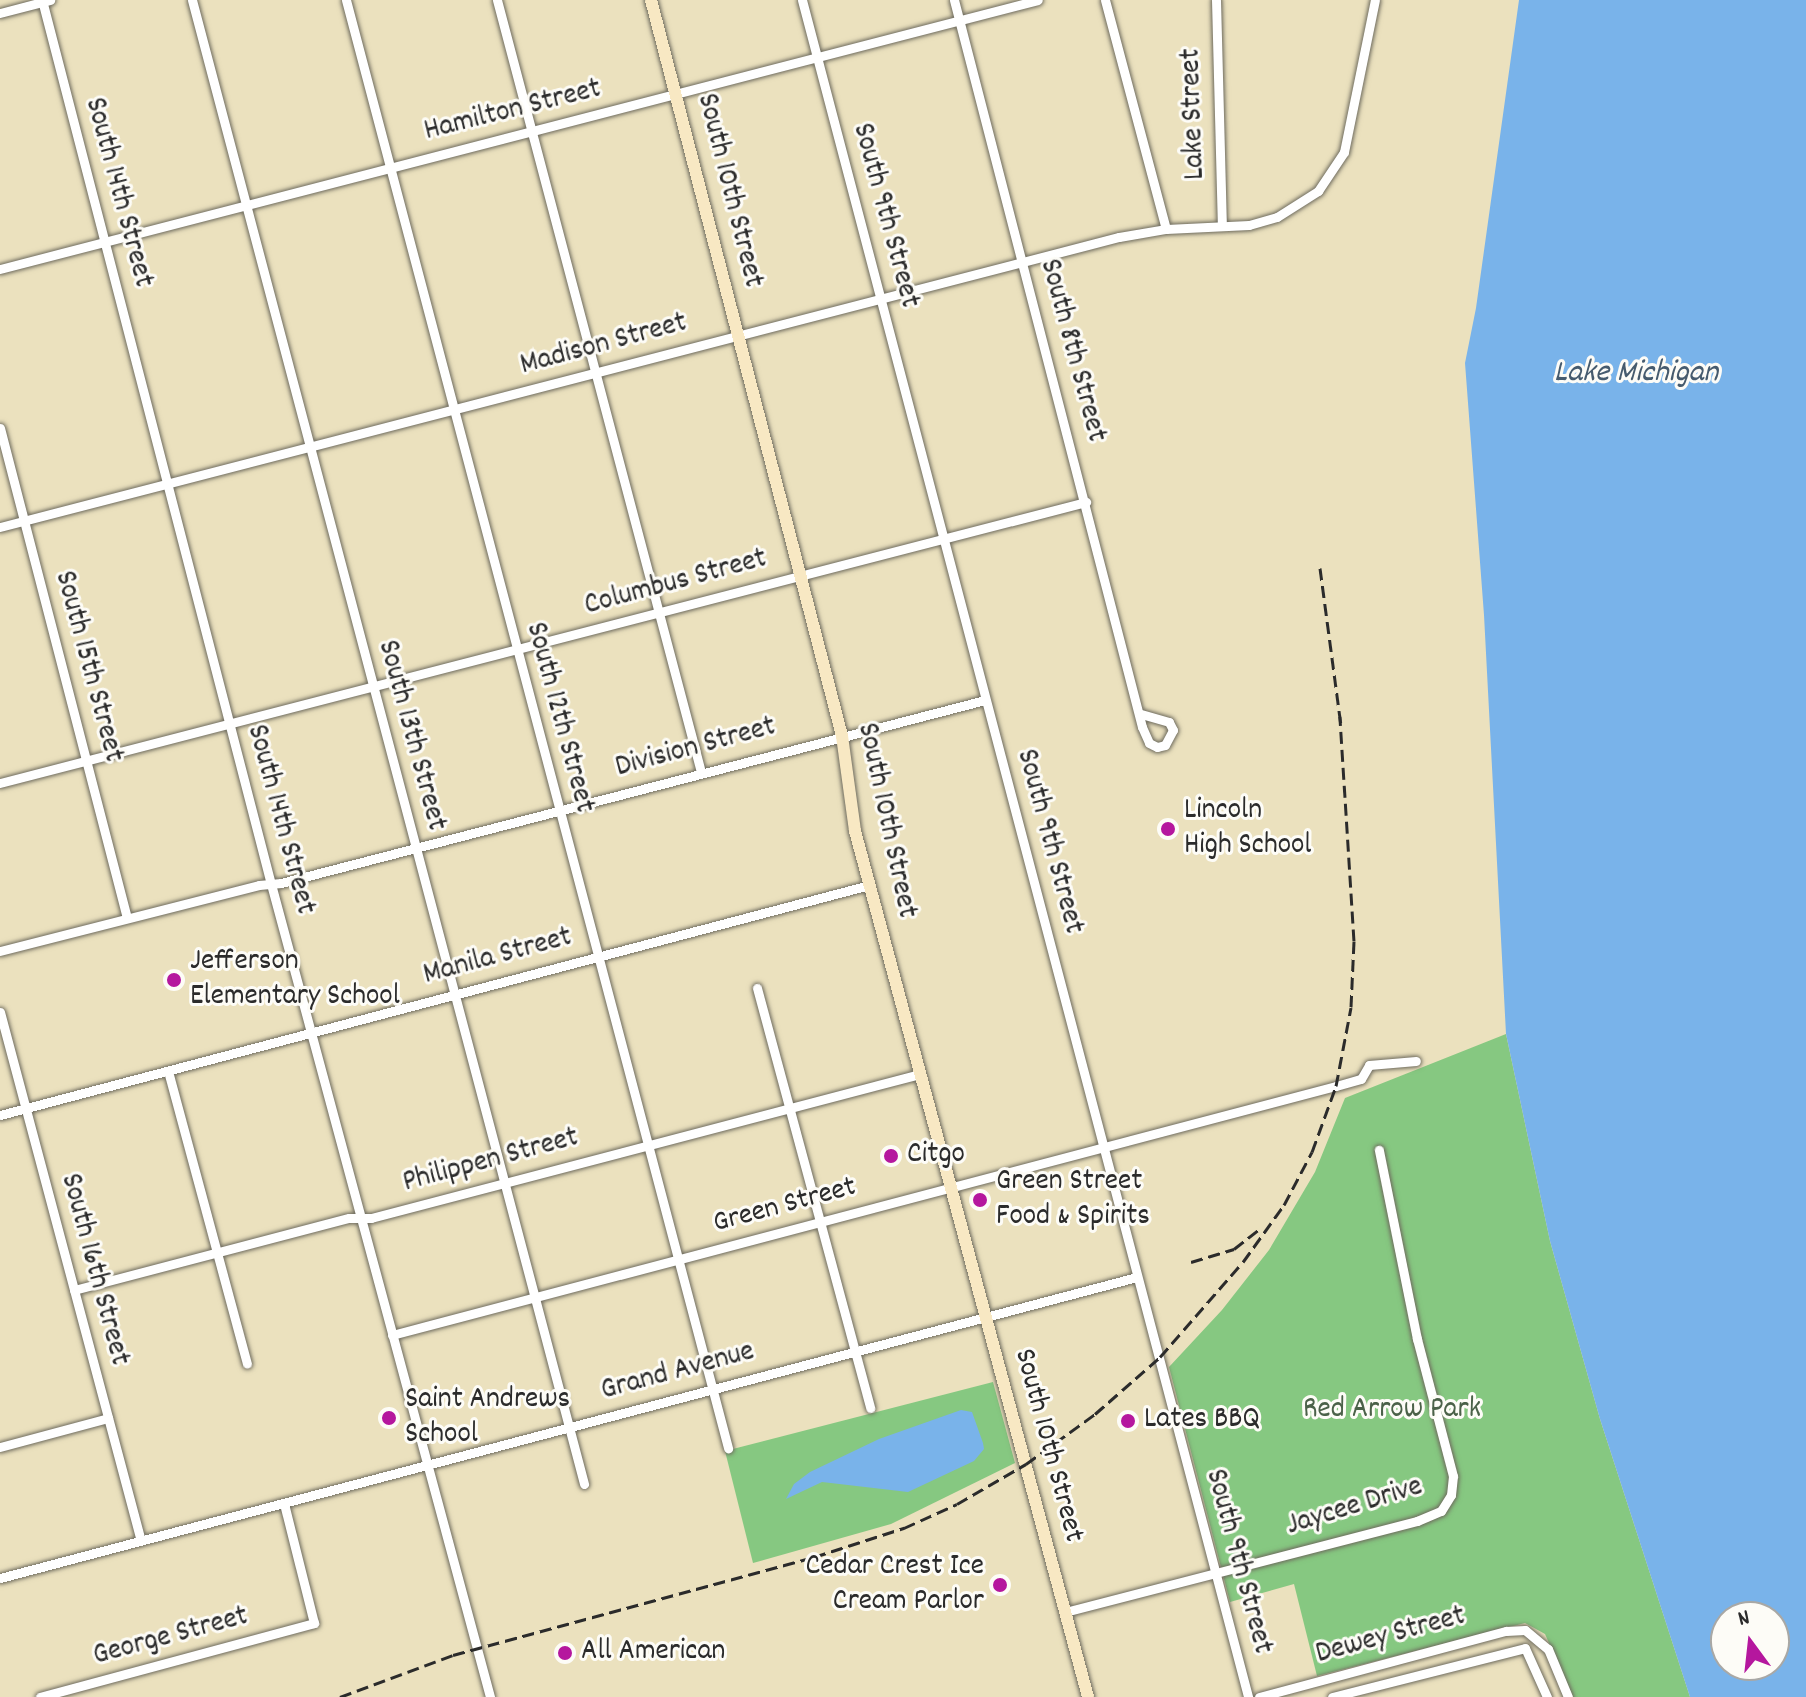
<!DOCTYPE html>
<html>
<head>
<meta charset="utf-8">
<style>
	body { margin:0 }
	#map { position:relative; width:1806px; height:1697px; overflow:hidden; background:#ebe1be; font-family:Dekko,sans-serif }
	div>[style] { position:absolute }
	.green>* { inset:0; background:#86c881 }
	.water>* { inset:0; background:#79b3ea }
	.roads { filter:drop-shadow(0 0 2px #6e6b5e) drop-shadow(0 0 2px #6e6b5e) }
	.street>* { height:9px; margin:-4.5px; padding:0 4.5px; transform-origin:4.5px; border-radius:4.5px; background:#fff }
	.secondary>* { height:12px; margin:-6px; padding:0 6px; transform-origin:6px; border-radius:6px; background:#f8e8c3 }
	.rail>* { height:3px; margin-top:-1.5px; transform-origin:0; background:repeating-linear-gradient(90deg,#2b2b2b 0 12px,transparent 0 18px) }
	.dots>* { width:22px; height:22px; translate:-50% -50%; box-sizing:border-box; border:4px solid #fdfcf7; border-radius:50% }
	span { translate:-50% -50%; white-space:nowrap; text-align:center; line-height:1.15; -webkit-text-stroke:6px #fdfcf7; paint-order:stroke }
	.street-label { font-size:30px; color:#2b2b2b }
	.poi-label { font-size:30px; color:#2b2b2b }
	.left { translate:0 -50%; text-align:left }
	.right { translate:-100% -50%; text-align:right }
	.park-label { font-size:30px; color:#4b6249 }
	.water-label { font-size:32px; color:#465b6e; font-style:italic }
	.north { position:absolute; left:1710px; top:1601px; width:80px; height:80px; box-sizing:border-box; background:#fdfcf7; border:2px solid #a9a8a5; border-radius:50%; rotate:345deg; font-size:22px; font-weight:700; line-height:32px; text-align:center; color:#2b2b2b }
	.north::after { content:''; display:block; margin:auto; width:28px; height:36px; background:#b5179e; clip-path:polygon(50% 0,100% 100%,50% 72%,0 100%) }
</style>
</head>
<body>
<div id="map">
	<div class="green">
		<div style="clip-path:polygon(1506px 1034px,1550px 1241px,1600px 1419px,1690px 1697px,1573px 1697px,1545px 1634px,1525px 1623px,1317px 1676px,1294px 1584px,1230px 1602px,1169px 1367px,1222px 1310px,1269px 1250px,1315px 1172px,1345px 1098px)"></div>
		<div style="clip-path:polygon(993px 1382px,1015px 1463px,891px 1524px,753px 1563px,725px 1451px)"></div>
	</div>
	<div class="water">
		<div style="clip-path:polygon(evenodd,1519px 0,1806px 0,1806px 1697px,1690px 1697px,1600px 1419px,1550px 1241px,1506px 1034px,1484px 615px,1465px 363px,1476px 308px,1519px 0,1774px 1617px,1774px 1665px,1726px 1665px,1726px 1617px,1774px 1617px)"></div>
		<div style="clip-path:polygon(961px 1410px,972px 1412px,983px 1443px,984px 1449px,974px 1461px,908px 1492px,822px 1482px,786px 1499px,794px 1484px,810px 1472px,879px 1439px)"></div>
	</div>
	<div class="roads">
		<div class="street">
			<div style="left:42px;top:0;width:913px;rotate:75.48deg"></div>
			<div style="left:271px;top:884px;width:842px;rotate:74.92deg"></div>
			<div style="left:192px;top:0;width:1535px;rotate:75.2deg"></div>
			<div style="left:346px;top:0;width:1498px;rotate:75.22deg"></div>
			<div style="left:497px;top:0;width:798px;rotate:75.2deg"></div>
			<div style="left:802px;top:0;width:1755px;rotate:75.27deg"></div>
			<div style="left:954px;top:0;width:751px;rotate:75.5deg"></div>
			<div style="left:1142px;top:727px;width:17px;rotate:66deg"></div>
			<div style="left:1149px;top:743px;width:9px;rotate:27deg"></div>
			<div style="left:1157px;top:747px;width:8px;rotate:-14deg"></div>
			<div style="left:1165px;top:745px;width:17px;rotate:-62deg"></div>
			<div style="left:1173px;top:730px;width:9px;rotate:-117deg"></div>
			<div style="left:1169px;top:722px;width:29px;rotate:-164deg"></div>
			<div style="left:1105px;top:0;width:237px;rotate:75.1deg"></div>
			<div style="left:1216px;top:0;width:226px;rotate:88.5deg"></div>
			<div style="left:0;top:13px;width:52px;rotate:-14.6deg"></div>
			<div style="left:0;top:269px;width:1072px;rotate:-14.53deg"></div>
			<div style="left:0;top:428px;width:506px;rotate:75.47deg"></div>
			<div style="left:0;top:527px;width:1156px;rotate:-14.53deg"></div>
			<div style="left:1119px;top:237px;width:48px;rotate:-9.7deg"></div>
			<div style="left:1166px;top:229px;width:83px;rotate:-2.8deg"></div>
			<div style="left:1249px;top:225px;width:29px;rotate:-16deg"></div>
			<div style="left:1277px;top:217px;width:49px;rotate:-32.4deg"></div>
			<div style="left:1318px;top:191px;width:47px;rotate:-56.3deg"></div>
			<div style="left:1344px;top:152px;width:155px;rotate:-78.5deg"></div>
			<div style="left:0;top:783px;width:1122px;rotate:-14.51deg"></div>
			<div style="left:0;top:951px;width:267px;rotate:-14.3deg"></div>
			<div style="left:259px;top:885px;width:22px;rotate:-5deg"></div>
			<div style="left:281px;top:883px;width:727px;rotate:-14.57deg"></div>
			<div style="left:757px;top:988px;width:435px;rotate:74.9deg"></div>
			<div style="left:0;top:1012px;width:547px;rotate:75.08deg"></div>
			<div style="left:168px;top:1071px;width:303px;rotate:74.9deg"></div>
			<div style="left:0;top:1115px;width:899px;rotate:-14.82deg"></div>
			<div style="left:74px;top:1290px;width:284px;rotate:-14.7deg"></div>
			<div style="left:349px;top:1218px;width:22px"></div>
			<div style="left:371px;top:1218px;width:568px;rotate:-14.7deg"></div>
			<div style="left:392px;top:1335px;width:976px;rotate:-14.78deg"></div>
			<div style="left:1336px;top:1086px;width:26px;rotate:-16deg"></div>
			<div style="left:1361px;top:1079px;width:16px;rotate:-60deg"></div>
			<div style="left:1369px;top:1065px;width:47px;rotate:-4.9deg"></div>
			<div style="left:0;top:1447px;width:112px;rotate:-15deg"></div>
			<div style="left:0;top:1578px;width:1176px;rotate:-14.83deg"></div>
			<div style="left:1065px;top:1612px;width:364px;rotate:-14.5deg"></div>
			<div style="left:1417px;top:1521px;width:26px;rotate:-23deg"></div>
			<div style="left:1441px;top:1511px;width:19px;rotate:-58deg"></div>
			<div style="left:1451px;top:1495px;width:19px;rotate:-84deg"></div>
			<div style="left:1453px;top:1476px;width:142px;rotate:-104.7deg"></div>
			<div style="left:1417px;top:1339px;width:193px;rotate:-101.4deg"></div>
			<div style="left:1525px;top:1648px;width:54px;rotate:65.8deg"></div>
			<div style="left:40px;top:1697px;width:284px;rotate:-15.1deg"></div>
			<div style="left:314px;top:1623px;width:123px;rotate:-104.1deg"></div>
			<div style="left:1259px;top:1697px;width:256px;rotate:-15deg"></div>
			<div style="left:1506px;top:1631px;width:19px;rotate:-3deg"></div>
			<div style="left:1525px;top:1630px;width:30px;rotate:40deg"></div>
			<div style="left:1548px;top:1649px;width:52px;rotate:67.4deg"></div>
			<div style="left:1332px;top:1697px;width:199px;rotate:-14.2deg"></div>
		</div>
		<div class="secondary">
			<div style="left:651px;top:0;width:760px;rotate:75.45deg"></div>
			<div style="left:842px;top:736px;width:96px;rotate:82.2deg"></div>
			<div style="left:855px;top:831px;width:897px;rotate:74.94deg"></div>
		</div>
	</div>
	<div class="rail">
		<div style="left:1320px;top:568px;width:159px;rotate:82.4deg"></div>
		<div style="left:1191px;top:1262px;width:45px;rotate:-16.8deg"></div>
		<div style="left:1234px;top:1249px;width:31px;rotate:-38deg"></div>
		<div style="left:340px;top:1697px;width:121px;rotate:-20.4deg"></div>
		<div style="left:453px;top:1655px;width:374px;rotate:-15.2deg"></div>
		<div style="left:814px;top:1557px;width:95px;rotate:-17.9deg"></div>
		<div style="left:904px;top:1528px;width:58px;rotate:-24.4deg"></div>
		<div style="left:957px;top:1504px;width:80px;rotate:-30.1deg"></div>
		<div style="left:1026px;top:1464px;width:85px;rotate:-35.9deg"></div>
		<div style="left:1095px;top:1414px;width:86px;rotate:-41.2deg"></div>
		<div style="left:1160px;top:1357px;width:126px;rotate:-48.9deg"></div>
		<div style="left:1243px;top:1262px;width:70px;rotate:-54.3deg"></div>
		<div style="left:1284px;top:1205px;width:60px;rotate:-62.2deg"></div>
		<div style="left:1312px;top:1152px;width:70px;rotate:-70deg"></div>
		<div style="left:1336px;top:1086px;width:80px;rotate:-79.2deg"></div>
		<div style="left:1351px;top:1007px;width:66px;rotate:-87.4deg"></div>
		<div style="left:1354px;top:941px;width:225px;rotate:-93.6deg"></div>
	</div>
	<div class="dots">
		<div style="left:1168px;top:829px;background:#b5179e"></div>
		<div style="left:174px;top:980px;background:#b5179e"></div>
		<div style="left:891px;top:1156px;background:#b5179e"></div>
		<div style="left:980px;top:1200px;background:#b5179e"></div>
		<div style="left:389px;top:1418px;background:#b5179e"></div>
		<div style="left:1128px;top:1421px;background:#b5179e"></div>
		<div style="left:1000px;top:1585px;background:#b5179e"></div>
		<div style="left:565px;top:1653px;background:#b5179e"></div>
	</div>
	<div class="street-label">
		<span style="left:513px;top:112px;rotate:-14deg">Hamilton Street</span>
		<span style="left:1195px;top:114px;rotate:-92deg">Lake Street</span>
		<span style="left:728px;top:191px;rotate:76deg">South 10th Street</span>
		<span style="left:117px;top:193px;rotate:75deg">South 14th Street</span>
		<span style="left:884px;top:216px;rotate:75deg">South 9th Street</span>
		<span style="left:604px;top:346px;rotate:-15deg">Madison Street</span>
		<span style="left:1071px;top:351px;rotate:75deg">South 8th Street</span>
		<span style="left:676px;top:584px;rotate:-15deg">Columbus Street</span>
		<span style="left:87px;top:667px;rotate:75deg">South 15th Street</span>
		<span style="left:558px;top:718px;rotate:75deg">South 12th Street</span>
		<span style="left:410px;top:736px;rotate:75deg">South 13th Street</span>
		<span style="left:696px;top:749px;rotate:-15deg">Division Street</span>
		<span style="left:279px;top:820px;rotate:75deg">South 14th Street</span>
		<span style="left:885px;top:821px;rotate:78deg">South 10th Street</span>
		<span style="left:1048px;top:842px;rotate:75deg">South 9th Street</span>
		<span style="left:498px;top:958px;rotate:-15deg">Manila Street</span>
		<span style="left:491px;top:1162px;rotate:-15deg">Philippen Street</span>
		<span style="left:785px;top:1207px;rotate:-15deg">Green Street</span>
		<span style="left:93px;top:1270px;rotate:75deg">South 16th Street</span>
		<span style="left:678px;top:1373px;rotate:-15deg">Grand Avenue</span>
		<span style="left:1047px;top:1446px;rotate:75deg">South 10th Street</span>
		<span style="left:1355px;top:1508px;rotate:-17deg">Jaycee Drive</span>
		<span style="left:1237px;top:1562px;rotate:75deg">South 9th Street</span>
		<span style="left:1391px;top:1637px;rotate:-15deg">Dewey Street</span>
		<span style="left:171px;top:1638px;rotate:-15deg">George Street</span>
	</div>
	<div class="poi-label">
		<span class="left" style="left:1184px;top:829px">Lincoln<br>High School</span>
		<span class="left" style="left:190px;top:980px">Jefferson<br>Elementary School</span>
		<span class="left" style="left:907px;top:1156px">Citgo</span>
		<span class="left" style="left:996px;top:1200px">Green Street<br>Food &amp; Spirits</span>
		<span class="left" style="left:405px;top:1418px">Saint Andrews<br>School</span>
		<span class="left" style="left:1144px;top:1421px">Lates BBQ</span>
		<span class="right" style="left:984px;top:1585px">Cedar Crest Ice<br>Cream Parlor</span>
		<span class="left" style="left:581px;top:1653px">All American</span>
	</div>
	<div class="park-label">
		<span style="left:1392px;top:1411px">Red Arrow Park</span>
	</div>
	<div class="water-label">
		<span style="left:1636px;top:374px">Lake Michigan</span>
	</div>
	<div class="north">N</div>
</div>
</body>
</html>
